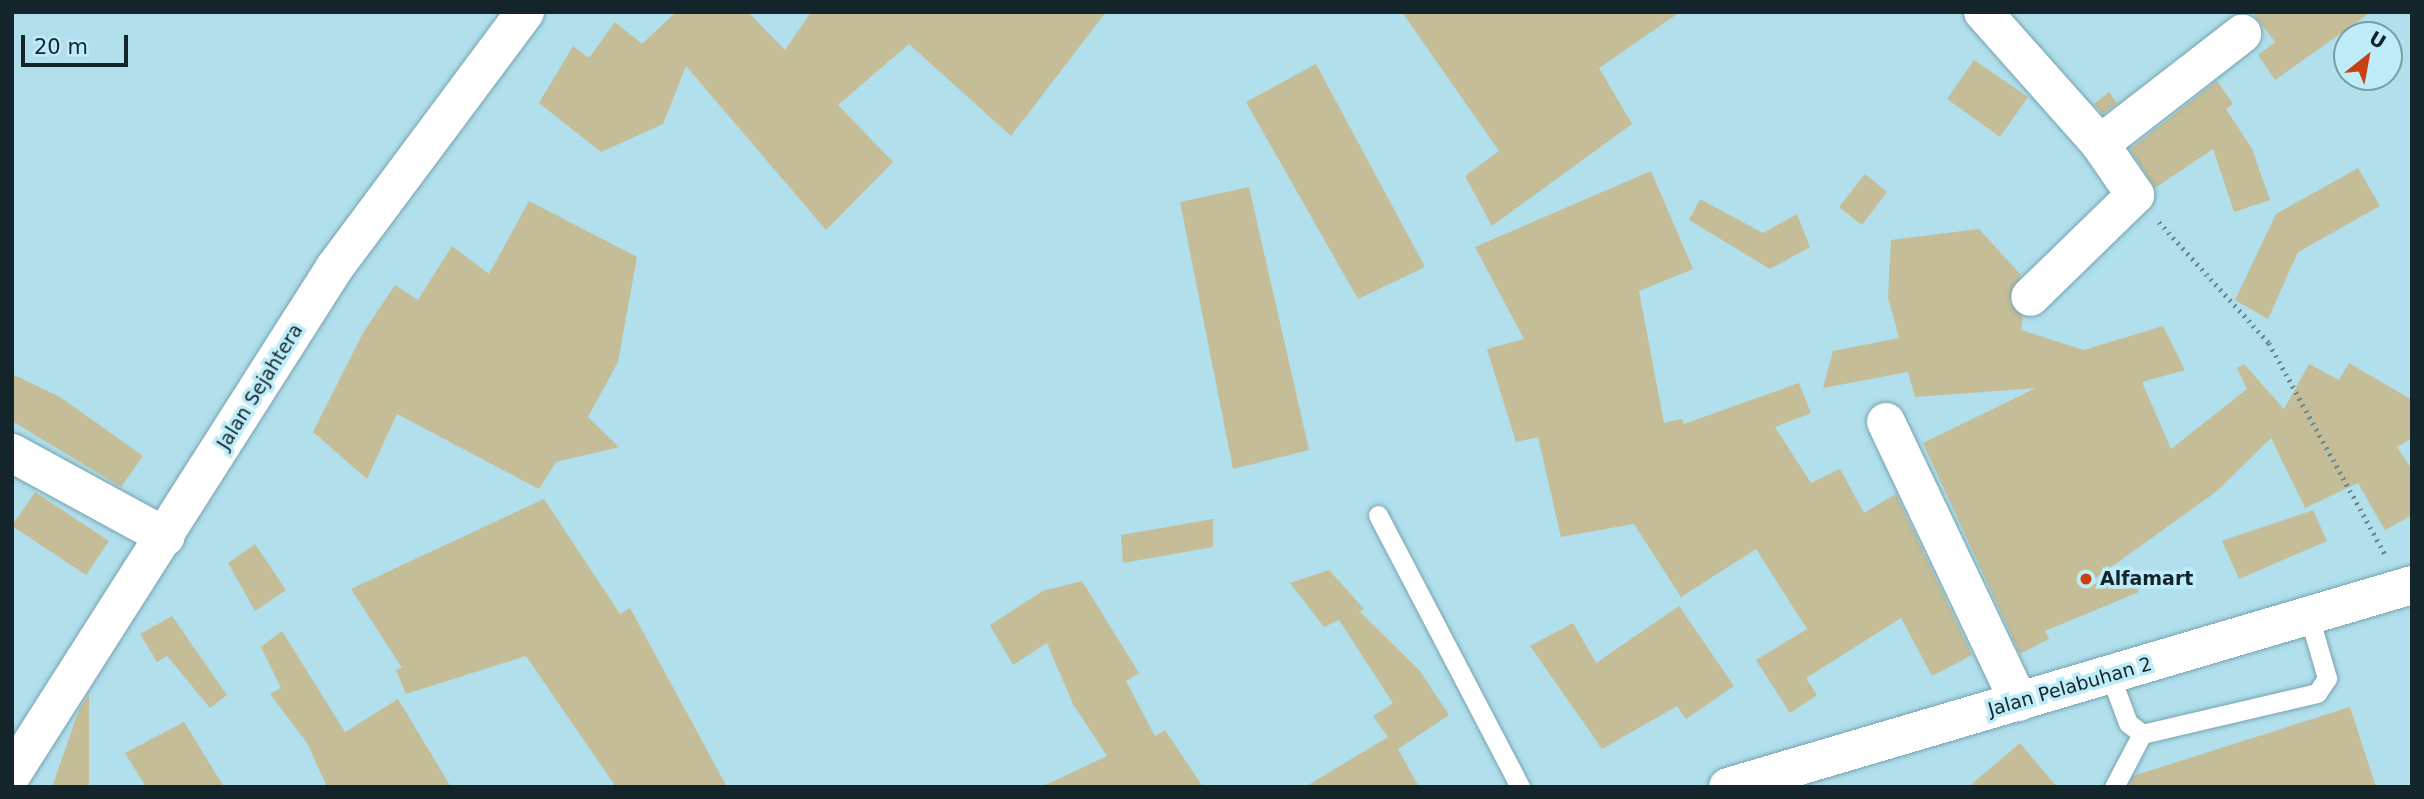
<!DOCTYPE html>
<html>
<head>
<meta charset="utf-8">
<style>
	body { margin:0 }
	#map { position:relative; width:2424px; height:799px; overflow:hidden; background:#b1dfec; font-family:"DejaVu Sans",sans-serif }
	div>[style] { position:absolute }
	.building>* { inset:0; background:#c5bd98 }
	.path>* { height:4.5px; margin-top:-2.25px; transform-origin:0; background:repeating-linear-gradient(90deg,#688992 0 2px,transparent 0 7px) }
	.roads { filter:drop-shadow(0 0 2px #76a3af) drop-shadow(0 0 2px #76a3af) }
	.lane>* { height:19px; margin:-9.5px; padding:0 9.5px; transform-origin:9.5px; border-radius:9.5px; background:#fff }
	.street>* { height:38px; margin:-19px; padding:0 19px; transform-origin:19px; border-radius:19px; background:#fff }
	.secondary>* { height:38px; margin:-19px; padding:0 19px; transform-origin:19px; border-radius:19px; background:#fff }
	.dots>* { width:19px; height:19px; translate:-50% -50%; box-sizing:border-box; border:4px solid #beecf9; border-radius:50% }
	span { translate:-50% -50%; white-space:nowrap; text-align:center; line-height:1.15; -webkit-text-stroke:7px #beecf9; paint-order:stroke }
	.street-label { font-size:19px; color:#13252a }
	.poi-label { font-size:19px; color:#13252a; font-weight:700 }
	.left { translate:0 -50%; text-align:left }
	.frame { position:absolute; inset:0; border:14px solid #13252a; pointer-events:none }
	.north { position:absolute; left:2333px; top:21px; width:70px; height:70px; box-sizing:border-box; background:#beecf9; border:2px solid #7a9ca6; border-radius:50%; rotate:31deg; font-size:19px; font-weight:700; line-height:28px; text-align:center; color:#13252a }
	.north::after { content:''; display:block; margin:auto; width:24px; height:32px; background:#c84110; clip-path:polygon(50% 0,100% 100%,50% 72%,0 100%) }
	.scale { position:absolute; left:21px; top:35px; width:107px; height:32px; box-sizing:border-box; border:4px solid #13252a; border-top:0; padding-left:9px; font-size:21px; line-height:24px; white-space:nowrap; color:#13252a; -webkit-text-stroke:5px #beecf9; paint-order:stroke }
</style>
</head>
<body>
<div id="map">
	<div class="building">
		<div style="clip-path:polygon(676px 12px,748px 12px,785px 50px,811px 12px,1106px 12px,1011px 136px,909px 44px,838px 105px,893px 162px,826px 230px,686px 66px,663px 124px,601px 152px,539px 103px,573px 46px,589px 58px,615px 22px,642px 44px)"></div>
		<div style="clip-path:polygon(1402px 12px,1680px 12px,1599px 68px,1632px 124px,1492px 226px,1465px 176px,1499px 151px)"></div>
		<div style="clip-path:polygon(2252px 12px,2371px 12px,2275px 80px,2258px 55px,2275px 42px)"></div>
		<div style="clip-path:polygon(1974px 60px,2028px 97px,2000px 137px,1947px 99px)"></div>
		<div style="clip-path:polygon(1316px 64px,1425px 267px,1358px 299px,1246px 102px)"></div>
		<div style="clip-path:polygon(2217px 81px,2233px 104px,2226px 109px,2252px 149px,2270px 200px,2234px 212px,2213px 149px,2155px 188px,2130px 149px)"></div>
		<div style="clip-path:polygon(2109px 92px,2117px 103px,2103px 114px,2094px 104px)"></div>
		<div style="clip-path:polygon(2358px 168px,2380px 206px,2298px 252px,2268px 319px,2235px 300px,2276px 214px)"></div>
		<div style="clip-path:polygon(1651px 171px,1693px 269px,1639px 291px,1664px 423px,1682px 419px,1684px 424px,1799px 383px,1811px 413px,1775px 427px,1811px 483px,1840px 469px,1864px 513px,1896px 494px,1972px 655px,1932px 676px,1901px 618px,1806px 678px,1817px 695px,1790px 713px,1756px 660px,1807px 629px,1756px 549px,1681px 597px,1634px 524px,1561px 537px,1538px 437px,1516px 442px,1487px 349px,1524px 339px,1475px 247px)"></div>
		<div style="clip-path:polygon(1865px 174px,1887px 192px,1862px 225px,1839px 207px)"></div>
		<div style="clip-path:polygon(1249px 187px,1309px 450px,1233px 469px,1180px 202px)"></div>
		<div style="clip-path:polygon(1700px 199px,1763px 233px,1797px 214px,1810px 247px,1770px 269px,1689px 220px)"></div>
		<div style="clip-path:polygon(529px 201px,637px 257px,618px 362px,588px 417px,619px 447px,556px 462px,539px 489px,397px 414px,367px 479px,313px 432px,363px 333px,395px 285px,418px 300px,452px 246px,489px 274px)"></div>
		<div style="clip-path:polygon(1979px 229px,2021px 275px,2009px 302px,2023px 317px,2021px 330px,2084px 350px,2163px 326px,2185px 370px,2142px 382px,2171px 449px,2247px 389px,2237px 368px,2244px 364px,2284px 409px,2309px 364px,2339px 380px,2349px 363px,2412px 400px,2412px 438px,2397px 447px,2412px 470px,2412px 515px,2385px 530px,2358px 483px,2305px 508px,2271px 438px,2217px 491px,2082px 588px,2131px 571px,2139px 592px,2045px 631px,2049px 639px,2020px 654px,1923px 443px,2036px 388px,1915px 397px,1908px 372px,1823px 388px,1833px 351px,1899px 338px,1888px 297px,1891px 240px)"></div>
		<div style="clip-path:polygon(12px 374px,60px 397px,143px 456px,121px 487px,12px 421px)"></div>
		<div style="clip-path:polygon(35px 492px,109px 541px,86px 575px,12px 526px)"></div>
		<div style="clip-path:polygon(544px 499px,620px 614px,630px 608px,727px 787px,616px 787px,526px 656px,406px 694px,396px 670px,402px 668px,351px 589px)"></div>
		<div style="clip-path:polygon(2313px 510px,2327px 541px,2239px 579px,2222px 541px)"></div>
		<div style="clip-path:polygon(1213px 519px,1213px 547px,1123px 563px,1121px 535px)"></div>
		<div style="clip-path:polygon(255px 544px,286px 590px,255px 611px,228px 563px)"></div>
		<div style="clip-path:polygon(1329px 570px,1364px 609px,1359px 611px,1420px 671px,1449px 715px,1398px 749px,1419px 787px,1305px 787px,1388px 737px,1373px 716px,1393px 703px,1339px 620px,1324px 627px,1290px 583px)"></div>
		<div style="clip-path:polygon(1082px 581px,1139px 673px,1126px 681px,1155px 736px,1165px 730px,1203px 787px,1041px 787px,1107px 756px,1073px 704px,1047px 643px,1013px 665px,990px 625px,1043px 591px)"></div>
		<div style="clip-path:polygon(1679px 606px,1734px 686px,1686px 719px,1677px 706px,1602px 749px,1530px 646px,1573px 623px,1596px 663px)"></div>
		<div style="clip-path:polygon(172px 616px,227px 695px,210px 708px,167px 656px,157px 662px,140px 634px)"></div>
		<div style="clip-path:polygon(282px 631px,345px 732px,398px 699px,451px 787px,327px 787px,307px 743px,270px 694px,281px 688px,261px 647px)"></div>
		<div style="clip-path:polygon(89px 694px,89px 787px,52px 787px,79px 710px)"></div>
		<div style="clip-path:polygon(2350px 707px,2376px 787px,2128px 787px,2133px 776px)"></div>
		<div style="clip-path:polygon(184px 722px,224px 787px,146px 787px,125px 753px)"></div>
		<div style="clip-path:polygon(2020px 743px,2057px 787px,1968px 787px)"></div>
	</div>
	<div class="path">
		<div style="left:2159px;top:222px;width:164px;rotate:47.7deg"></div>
		<div style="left:2269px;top:343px;width:241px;rotate:61.2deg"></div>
	</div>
	<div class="roads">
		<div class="lane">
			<div style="left:1378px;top:515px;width:307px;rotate:62.4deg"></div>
			<div style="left:2110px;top:675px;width:51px;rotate:69.4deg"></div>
			<div style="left:2128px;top:723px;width:18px;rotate:38deg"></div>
			<div style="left:2142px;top:734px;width:180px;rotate:-13.2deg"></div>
			<div style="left:2317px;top:693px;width:18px;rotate:-56deg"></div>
			<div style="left:2327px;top:678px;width:65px;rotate:-106.2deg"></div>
			<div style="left:2114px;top:787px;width:60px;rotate:-62.2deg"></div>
		</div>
		<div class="street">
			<div style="left:1983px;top:12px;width:176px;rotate:48.4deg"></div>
			<div style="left:2100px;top:144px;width:62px;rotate:55.5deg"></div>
			<div style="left:2135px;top:195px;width:146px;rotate:135.8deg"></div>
			<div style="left:2100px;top:144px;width:180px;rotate:-37.8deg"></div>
			<div style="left:1886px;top:422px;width:310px;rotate:64.6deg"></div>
			<div style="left:12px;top:453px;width:175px;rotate:28.6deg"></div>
		</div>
		<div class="secondary">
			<div style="left:12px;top:774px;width:601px;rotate:-57.5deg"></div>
			<div style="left:335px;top:267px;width:318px;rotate:-53.3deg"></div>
			<div style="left:1728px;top:787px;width:713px;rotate:-16.45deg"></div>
		</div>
	</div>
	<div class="dots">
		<div style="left:2086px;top:579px;background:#c84110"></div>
	</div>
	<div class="street-label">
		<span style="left:260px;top:387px;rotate:-58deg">Jalan Sejahtera</span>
		<span style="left:2070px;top:687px;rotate:-16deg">Jalan Pelabuhan 2</span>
	</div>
	<div class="poi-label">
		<span class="left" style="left:2100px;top:579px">Alfamart</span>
	</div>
	<div class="frame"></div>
	<div class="north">U</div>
	<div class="scale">20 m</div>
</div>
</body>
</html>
